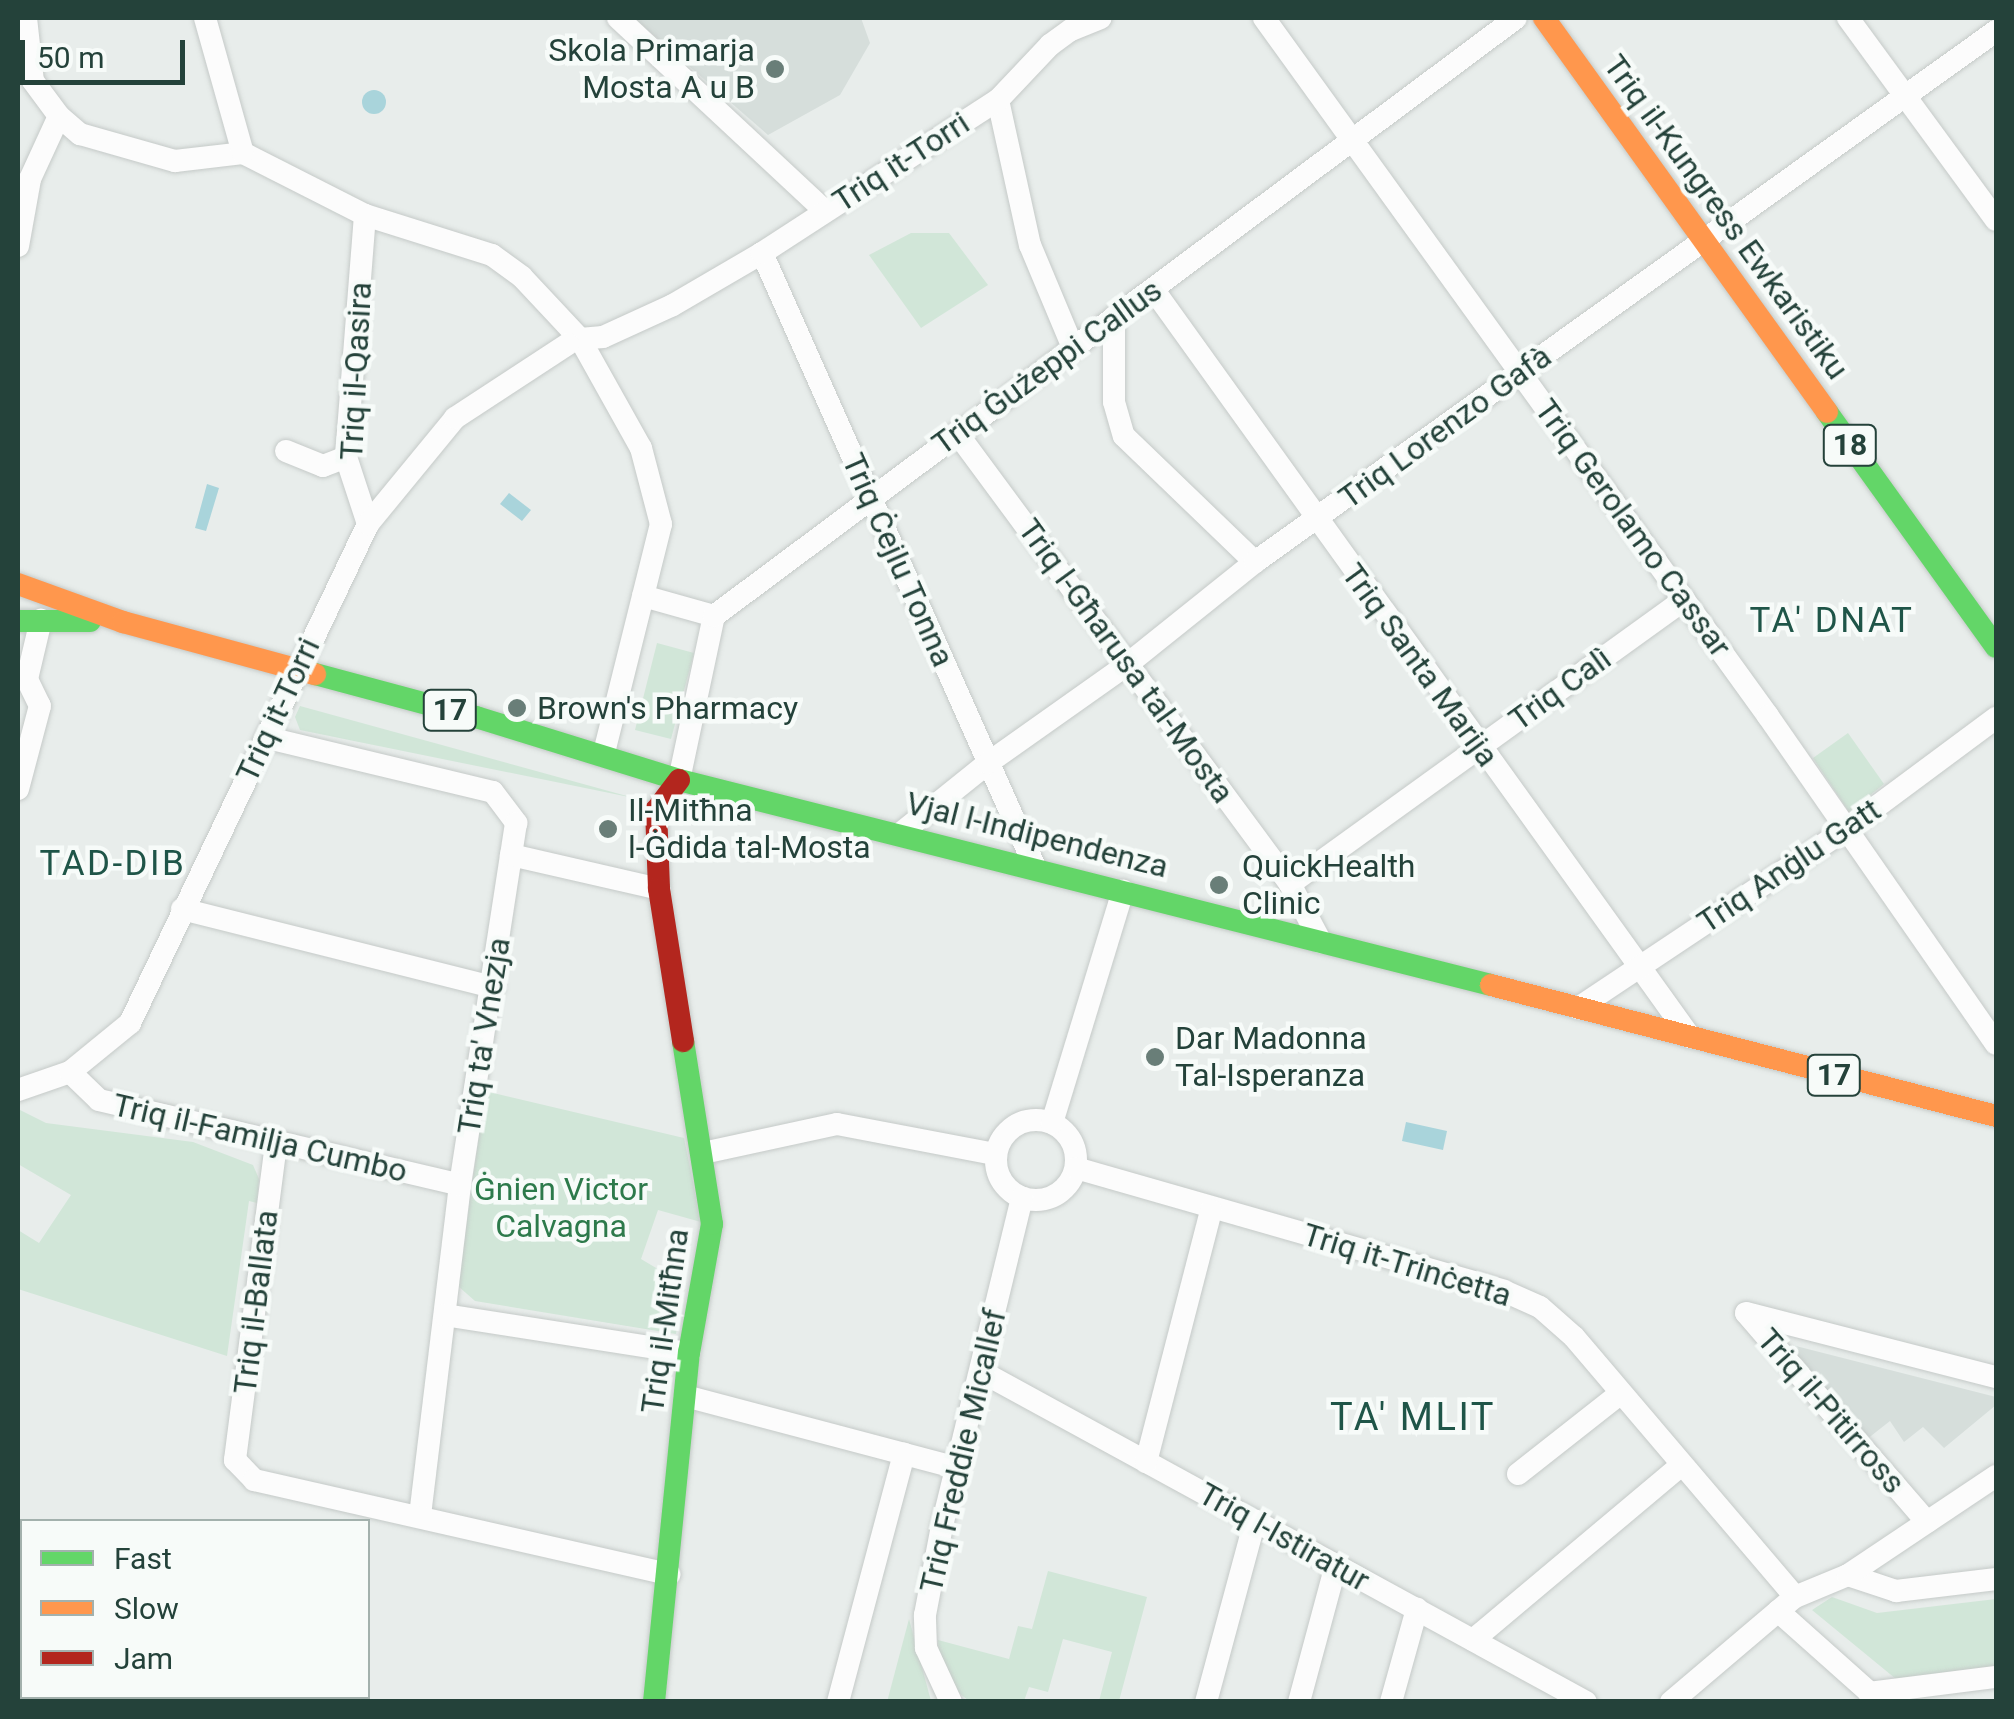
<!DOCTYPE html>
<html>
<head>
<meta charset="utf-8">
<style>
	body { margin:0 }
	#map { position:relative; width:2014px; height:1719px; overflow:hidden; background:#e8edeb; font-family:Roboto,sans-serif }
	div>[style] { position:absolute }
	.built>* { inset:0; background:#d6dedb }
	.green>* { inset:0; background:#d1e6d8 }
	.water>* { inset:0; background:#a9d4db }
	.round { border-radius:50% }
	.roads { filter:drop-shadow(0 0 2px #c5cac8) drop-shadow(0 0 2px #c5cac8) }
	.street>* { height:22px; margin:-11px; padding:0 11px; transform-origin:11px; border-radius:11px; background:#fcfcfc }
	.street>.ring { margin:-11px; padding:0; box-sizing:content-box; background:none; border:22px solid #fcfcfc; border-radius:50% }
	.fast>* { height:22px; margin:-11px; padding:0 11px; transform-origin:11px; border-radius:11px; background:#63d668 }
	.slow>* { height:22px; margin:-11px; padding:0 11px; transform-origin:11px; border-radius:11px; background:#ff974d }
	.jam>* { height:22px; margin:-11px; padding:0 11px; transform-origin:11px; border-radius:11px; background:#b3261e }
	.dots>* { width:28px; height:28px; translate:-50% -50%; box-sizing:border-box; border:5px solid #f7fbf9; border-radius:50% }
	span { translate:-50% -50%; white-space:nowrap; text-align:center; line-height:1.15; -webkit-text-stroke:9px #f7fbf9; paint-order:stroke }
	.shield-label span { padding:2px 8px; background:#f7fbf9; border:2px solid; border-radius:8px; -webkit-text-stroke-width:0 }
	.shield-label { font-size:30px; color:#24423a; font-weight:700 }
	.poi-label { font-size:32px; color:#24423a }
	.right { translate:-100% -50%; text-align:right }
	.left { translate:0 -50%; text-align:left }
	.street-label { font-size:32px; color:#24423a }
	.park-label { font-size:32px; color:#2d7a4b }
	.neighbourhood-label { font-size:35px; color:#1f5548; letter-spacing:2.5px }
	.quarter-label { font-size:38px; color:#1f5548; letter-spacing:2.5px }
	.frame { position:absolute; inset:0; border:20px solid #24423a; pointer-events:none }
	.legend { position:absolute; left:20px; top:1519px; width:350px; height:180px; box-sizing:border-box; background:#f7fbf9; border:2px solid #a3b1ad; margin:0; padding:12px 18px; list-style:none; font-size:30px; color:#24423a }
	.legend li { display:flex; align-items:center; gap:20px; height:50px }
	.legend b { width:50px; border:2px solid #a3b1ad }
	.scale { position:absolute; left:20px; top:40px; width:165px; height:45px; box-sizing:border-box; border:5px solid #24423a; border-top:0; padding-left:12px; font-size:30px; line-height:35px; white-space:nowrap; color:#24423a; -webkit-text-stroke:8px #f7fbf9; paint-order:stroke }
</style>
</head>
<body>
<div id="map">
	<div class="built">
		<div style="clip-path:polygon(634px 18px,861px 18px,870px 43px,840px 95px,768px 135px)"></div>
		<div style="clip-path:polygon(1784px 1343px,1996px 1397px,1996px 1405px,1944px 1448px,1923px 1427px,1904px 1442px,1890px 1421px,1862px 1443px)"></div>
	</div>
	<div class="green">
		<div style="clip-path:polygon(911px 233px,949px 233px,988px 285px,921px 328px,869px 255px)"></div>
		<div style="clip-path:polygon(657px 643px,694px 653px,671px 739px,635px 730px)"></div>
		<div style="clip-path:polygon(300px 706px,634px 798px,300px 730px,295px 717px)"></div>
		<div style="clip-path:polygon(1848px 733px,1884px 784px,1849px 812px,1813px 758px)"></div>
		<div style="clip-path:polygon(485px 1091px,684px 1138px,701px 1222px,658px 1210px,641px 1259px,683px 1284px,676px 1334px,475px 1301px,458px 1286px)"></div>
		<div style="clip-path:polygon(18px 1109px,46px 1123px,193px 1142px,253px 1165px,259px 1179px,257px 1203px,249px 1201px,227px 1356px,18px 1289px,18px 1230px,39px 1243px,71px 1195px,18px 1164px)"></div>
		<div style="clip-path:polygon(1048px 1571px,1147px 1597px,1119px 1701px,1099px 1701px,1112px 1652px,1063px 1639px,1048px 1692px,1029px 1687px,1024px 1701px,969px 1701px,949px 1685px,940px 1666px,938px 1640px,1009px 1659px,1018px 1626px,1032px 1629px)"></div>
		<div style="clip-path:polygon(1832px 1597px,1877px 1613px,1996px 1599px,1996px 1666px,1896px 1679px,1812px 1610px)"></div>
		<div style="clip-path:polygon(909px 1619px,931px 1701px,887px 1702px)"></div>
	</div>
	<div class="water">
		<div class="round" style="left:362px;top:90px;width:24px;height:24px"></div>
		<div style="clip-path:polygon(207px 484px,219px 488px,206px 531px,195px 528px)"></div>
		<div style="clip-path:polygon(509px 493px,531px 510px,522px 521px,500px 504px)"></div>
		<div style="clip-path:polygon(1406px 1122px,1447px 1131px,1443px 1150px,1402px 1141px)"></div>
	</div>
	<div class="roads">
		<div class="street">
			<div style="left:26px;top:18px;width:63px;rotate:83.7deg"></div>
			<div style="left:33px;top:81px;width:44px;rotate:53.4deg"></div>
			<div style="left:59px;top:116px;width:28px;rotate:41deg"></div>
			<div style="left:80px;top:134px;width:99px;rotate:15.9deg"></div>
			<div style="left:175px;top:161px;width:68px;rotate:-6.7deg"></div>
			<div style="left:243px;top:153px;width:137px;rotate:26.9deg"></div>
			<div style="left:365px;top:215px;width:133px;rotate:17.5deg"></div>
			<div style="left:492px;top:255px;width:37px;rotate:36deg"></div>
			<div style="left:522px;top:277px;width:85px;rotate:46.9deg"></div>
			<div style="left:580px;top:339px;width:125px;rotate:60.8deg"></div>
			<div style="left:641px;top:448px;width:79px;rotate:75.3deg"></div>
			<div style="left:661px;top:524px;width:239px;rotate:104deg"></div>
			<div style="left:205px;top:18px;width:140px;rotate:74.3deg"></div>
			<div style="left:618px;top:18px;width:283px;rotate:43deg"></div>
			<div style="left:1264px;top:18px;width:861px;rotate:54.17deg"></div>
			<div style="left:1768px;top:716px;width:399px;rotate:55.2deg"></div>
			<div style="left:1848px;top:18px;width:250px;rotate:53.8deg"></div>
			<div style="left:998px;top:100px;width:148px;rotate:77.6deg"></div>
			<div style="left:1030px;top:245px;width:112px;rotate:67.3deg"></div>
			<div style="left:365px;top:215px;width:243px;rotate:94.5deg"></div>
			<div style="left:346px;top:457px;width:71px;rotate:71.8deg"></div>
			<div style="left:18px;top:246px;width:68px;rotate:-79.8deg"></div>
			<div style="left:30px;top:179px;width:69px;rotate:-65.3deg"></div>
			<div style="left:762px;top:253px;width:672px;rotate:66.03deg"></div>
			<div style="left:1153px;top:289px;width:921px;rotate:54.32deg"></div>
			<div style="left:1114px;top:317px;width:85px;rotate:90deg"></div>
			<div style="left:1114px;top:402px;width:35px;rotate:74deg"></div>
			<div style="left:1124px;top:436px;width:182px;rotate:43.9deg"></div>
			<div style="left:580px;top:339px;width:23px;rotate:-5deg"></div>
			<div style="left:603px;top:337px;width:77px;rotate:-24.6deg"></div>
			<div style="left:673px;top:305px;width:103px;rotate:-30.3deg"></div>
			<div style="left:762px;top:253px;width:281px;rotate:-33deg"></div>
			<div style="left:998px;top:100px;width:76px;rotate:-46.6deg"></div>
			<div style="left:1050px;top:45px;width:26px;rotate:-36deg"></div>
			<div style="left:1071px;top:30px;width:32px;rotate:-22deg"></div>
			<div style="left:957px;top:433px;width:561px;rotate:53.56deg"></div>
			<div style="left:1290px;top:884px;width:66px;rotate:61.9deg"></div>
			<div style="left:286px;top:451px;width:40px;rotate:22deg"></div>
			<div style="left:323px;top:466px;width:25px;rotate:-21deg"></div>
			<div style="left:643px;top:596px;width:74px;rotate:15.7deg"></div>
			<div style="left:268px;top:738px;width:231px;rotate:13.5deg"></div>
			<div style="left:493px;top:792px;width:39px;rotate:53deg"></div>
			<div style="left:516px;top:823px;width:366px;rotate:98.8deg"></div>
			<div style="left:460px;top:1185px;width:332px;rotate:96.9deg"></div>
			<div style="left:679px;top:780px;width:168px;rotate:-78deg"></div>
			<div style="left:714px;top:616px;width:1000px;rotate:-36.71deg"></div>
			<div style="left:18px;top:789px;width:86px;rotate:-75.2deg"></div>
			<div style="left:40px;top:706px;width:30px;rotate:-116deg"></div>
			<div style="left:27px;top:679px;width:61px;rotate:-76.7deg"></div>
			<div style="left:901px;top:833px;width:112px;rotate:-38.8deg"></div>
			<div style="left:988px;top:763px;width:173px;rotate:-35.3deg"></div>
			<div style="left:1129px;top:663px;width:161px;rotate:-38.7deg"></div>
			<div style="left:1255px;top:562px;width:912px;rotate:-35.63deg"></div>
			<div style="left:511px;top:855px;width:152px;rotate:12.9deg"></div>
			<div style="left:1290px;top:884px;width:486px;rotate:-35.8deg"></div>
			<div style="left:182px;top:909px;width:321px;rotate:14.1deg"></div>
			<div style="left:1578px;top:1008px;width:321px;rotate:-33.7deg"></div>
			<div style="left:1845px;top:830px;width:188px;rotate:-36.6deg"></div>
			<div style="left:70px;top:1072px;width:40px;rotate:44deg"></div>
			<div style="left:99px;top:1100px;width:371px;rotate:13.2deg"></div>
			<div style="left:18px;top:1090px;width:55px;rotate:-19.1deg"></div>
			<div style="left:70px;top:1072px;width:77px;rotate:-39.2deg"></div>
			<div style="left:130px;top:1023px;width:553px;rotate:-64.5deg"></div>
			<div style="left:368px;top:524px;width:137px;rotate:-50.6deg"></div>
			<div style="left:455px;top:418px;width:135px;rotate:-33.2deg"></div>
			<div class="ring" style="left:996px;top:1120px;width:58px;height:58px"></div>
			<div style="left:1052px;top:1123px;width:243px;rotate:-73deg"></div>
			<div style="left:276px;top:1144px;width:319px;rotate:97.4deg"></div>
			<div style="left:235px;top:1460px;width:28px;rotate:46deg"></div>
			<div style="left:254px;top:1480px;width:426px;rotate:12.8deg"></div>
			<div style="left:703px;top:1153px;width:137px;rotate:-12.2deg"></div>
			<div style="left:837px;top:1124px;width:161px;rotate:10.8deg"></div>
			<div style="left:1076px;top:1168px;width:445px;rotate:16deg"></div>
			<div style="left:1504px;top:1291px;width:39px;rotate:24deg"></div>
			<div style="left:1540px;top:1307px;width:45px;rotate:41.4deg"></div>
			<div style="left:1574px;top:1337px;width:341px;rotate:49.6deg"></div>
			<div style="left:445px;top:1315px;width:247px;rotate:8.9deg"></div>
			<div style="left:982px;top:1372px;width:688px;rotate:28.65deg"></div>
			<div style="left:685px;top:1396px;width:281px;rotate:14.8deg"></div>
			<div style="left:1146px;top:1462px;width:260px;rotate:-75.5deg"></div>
			<div style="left:1518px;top:1474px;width:131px;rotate:-38.2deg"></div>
			<div style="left:1927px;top:1522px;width:276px;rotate:-130.9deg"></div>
			<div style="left:1746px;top:1313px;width:258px;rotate:14.4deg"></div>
			<div style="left:1848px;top:1575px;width:51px;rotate:18.4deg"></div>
			<div style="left:1896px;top:1591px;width:101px;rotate:-6.8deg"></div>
			<div style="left:1778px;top:1611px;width:137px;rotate:41.7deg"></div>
			<div style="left:1473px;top:1640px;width:270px;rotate:-40deg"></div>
			<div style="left:1869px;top:1693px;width:128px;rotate:-7.2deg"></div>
			<div style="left:838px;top:1702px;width:257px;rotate:-75.1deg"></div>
			<div style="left:951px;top:1702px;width:60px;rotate:-114.8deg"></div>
			<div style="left:926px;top:1648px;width:33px;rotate:-92deg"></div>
			<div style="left:925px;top:1615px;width:91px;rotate:-79.2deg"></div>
			<div style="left:942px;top:1526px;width:338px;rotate:-76.3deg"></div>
			<div style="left:1206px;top:1702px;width:188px;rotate:-74.9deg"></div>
			<div style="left:1299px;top:1702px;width:142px;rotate:-74.9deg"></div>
			<div style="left:1391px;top:1702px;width:97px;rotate:-74.4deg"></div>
			<div style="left:1671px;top:1702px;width:162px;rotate:-40.3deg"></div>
			<div style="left:1795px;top:1597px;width:57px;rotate:-22.5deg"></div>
			<div style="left:1848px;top:1575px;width:178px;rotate:-33.8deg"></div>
		</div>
		<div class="fast">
			<div style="left:1827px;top:412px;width:289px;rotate:54.3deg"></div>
			<div style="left:18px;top:621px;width:72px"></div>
			<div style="left:315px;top:674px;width:167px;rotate:15deg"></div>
			<div style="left:476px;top:717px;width:213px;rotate:17.2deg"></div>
			<div style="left:679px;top:780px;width:837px;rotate:14.17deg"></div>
			<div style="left:654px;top:1702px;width:351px;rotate:-84.3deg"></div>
			<div style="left:689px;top:1353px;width:131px;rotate:-79.9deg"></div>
			<div style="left:712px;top:1224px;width:185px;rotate:-99deg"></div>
		</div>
		<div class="slow">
			<div style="left:1544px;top:18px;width:485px;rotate:54.3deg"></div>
			<div style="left:18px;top:584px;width:112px;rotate:19.9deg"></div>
			<div style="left:123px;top:622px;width:199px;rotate:15.2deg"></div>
			<div style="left:1491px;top:985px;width:522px;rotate:14.54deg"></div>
		</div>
		<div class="jam">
			<div style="left:679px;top:780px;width:38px;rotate:127deg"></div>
			<div style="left:656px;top:810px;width:79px;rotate:87.8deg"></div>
			<div style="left:659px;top:889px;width:154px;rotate:81deg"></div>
		</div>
	</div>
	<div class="dots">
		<div style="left:775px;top:69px;background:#697e78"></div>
		<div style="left:517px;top:708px;background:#697e78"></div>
		<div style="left:608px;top:829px;background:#697e78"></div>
		<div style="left:1219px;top:885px;background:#697e78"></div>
		<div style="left:1155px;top:1057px;background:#697e78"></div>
	</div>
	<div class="shield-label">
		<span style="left:1850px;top:445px">18</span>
		<span style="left:450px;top:710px">17</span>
		<span style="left:1834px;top:1075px">17</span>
	</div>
	<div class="poi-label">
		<span class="right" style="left:755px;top:69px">Skola Primarja<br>Mosta A u B</span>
		<span class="left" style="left:537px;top:708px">Brown's Pharmacy</span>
		<span class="left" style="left:628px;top:829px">Il-Mitħna<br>l-Ġdida tal-Mosta</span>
		<span class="left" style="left:1242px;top:885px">QuickHealth<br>Clinic</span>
		<span class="left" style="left:1175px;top:1057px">Dar Madonna<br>Tal-Isperanza</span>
	</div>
	<div class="street-label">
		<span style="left:901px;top:162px;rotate:-33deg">Triq it-Torri</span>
		<span style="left:1726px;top:217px;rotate:54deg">Triq il-Kungress Ewkaristiku</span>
		<span style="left:1047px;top:367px;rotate:-36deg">Triq Ġużeppi Callus</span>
		<span style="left:356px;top:371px;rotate:-87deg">Triq il-Qasira</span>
		<span style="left:1445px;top:427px;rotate:-36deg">Triq Lorenzo Gafà</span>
		<span style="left:1633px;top:528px;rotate:54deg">Triq Gerolamo Cassar</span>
		<span style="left:898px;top:560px;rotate:66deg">Triq Ċejlu Tonna</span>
		<span style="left:1126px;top:661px;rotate:54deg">Triq l-Għarusa tal-Mosta</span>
		<span style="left:1420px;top:665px;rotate:54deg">Triq Santa Marija</span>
		<span style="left:1560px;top:689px;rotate:-36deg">Triq Calì</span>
		<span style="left:278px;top:710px;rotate:-65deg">Triq it-Torri</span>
		<span style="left:1037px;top:835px;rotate:14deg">Vjal l-Indipendenza</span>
		<span style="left:1789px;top:866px;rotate:-34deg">Triq Anġlu Gatt</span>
		<span style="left:484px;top:1036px;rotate:-81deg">Triq ta' Vnezja</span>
		<span style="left:260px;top:1138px;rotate:13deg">Triq il-Familja Cumbo</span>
		<span style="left:1407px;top:1265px;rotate:17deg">Triq it-Trinċetta</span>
		<span style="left:256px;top:1302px;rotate:-83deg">Triq il-Ballata</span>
		<span style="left:665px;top:1321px;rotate:-82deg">Triq il-Mitħna</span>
		<span style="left:1831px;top:1411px;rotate:49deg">Triq il-Pitirross</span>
		<span style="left:963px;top:1451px;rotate:-77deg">Triq Freddie Micallef</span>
		<span style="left:1284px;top:1537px;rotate:29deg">Triq l-Istiratur</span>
	</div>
	<div class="park-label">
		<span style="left:561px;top:1208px">Ġnien Victor<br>Calvagna</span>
	</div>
	<div class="neighbourhood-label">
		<span style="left:1832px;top:621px">TA' DNAT</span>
		<span style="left:113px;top:864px">TAD-DIB</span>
	</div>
	<div class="quarter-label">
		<span style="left:1413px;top:1418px">TA' MLIT</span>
	</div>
	<div class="frame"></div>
	<ul class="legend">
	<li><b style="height:12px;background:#63d668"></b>Fast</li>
	<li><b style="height:12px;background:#ff974d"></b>Slow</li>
	<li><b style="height:12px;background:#b3261e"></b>Jam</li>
	</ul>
	<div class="scale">50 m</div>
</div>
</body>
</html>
